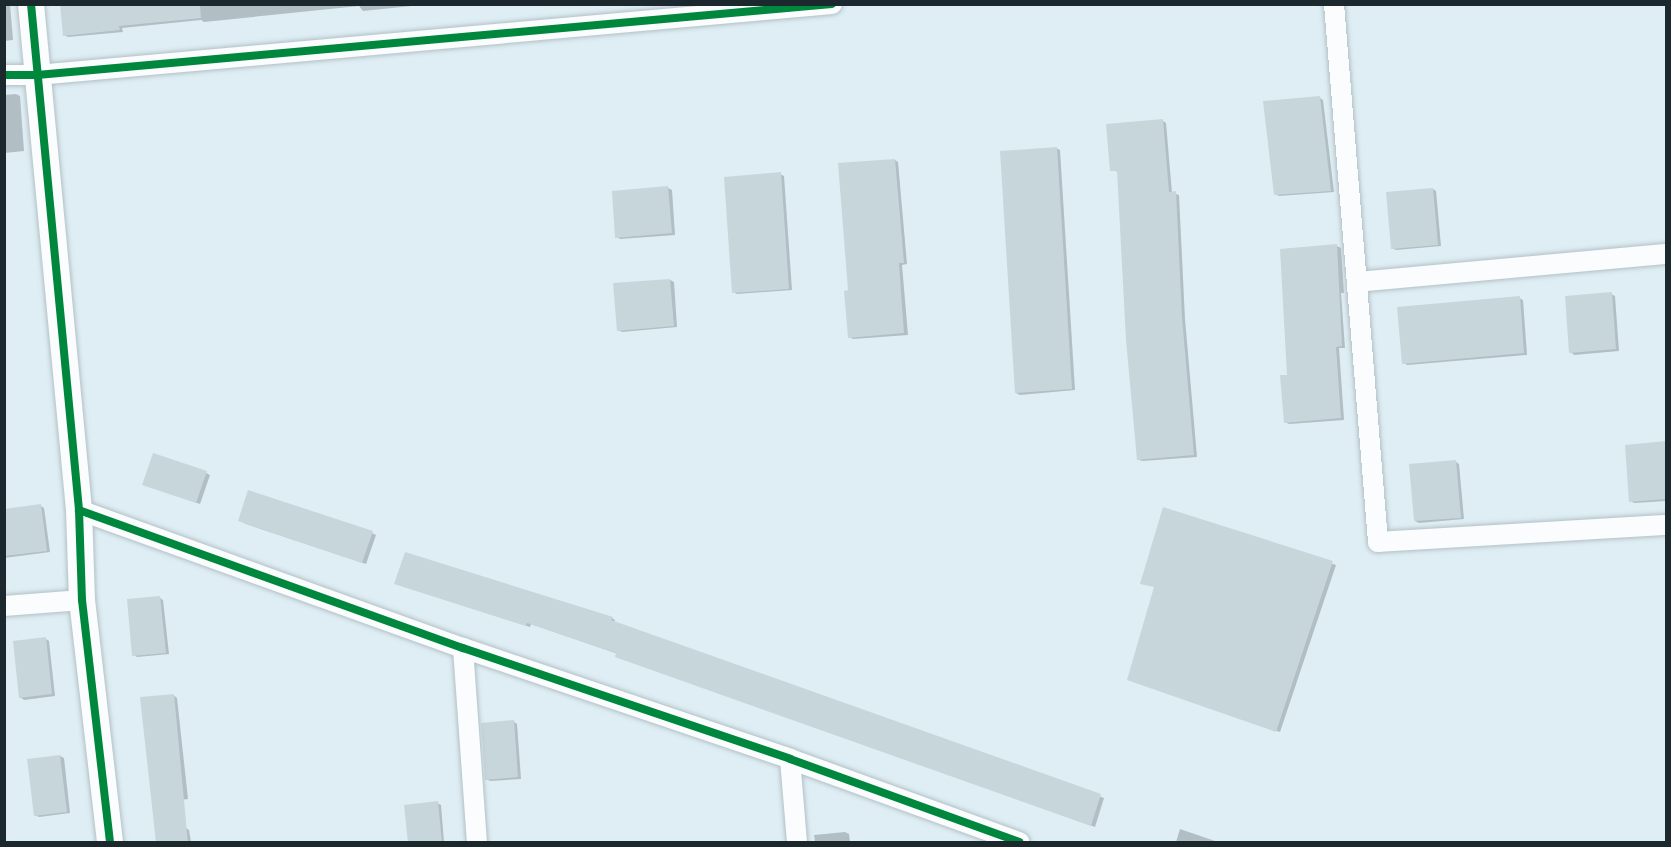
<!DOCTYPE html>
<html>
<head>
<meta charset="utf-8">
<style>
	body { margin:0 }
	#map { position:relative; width:1671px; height:847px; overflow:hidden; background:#deeef4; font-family:"Golos Text",sans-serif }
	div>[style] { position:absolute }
	.shadow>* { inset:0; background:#0003 }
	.building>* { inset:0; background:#c7d6db }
	.roads { filter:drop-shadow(0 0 2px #b3c1c6) drop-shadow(0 0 2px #b3c1c6) }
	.minor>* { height:20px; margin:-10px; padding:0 10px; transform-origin:10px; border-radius:10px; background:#fafcfd }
	.tertiary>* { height:26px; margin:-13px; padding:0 13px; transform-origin:13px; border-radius:13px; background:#fafcfd }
	.cycleway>* { height:8px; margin:-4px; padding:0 4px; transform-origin:4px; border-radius:4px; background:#00873e }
	span { translate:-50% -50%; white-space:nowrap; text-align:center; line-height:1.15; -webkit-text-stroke:4.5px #fff; paint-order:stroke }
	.frame { position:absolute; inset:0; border:6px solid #1b292e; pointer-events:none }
</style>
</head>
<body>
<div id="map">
	<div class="shadow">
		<div style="clip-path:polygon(4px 4px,10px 4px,13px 40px,4px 41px)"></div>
		<div style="clip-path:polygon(61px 4px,431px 4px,363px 11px,359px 6px,204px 22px,201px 20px,122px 28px,123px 32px,68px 37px,64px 35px)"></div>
		<div style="clip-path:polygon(16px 94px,20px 96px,24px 151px,4px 153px,4px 95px)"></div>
		<div style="clip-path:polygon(1320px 98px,1323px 100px,1334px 192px,1279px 196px,1275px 194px)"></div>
		<div style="clip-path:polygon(1163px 121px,1166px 123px,1172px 193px,1179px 195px,1185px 319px,1197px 457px,1142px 461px,1138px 459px,1119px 172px,1111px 170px)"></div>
		<div style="clip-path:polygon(1056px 148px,1060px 150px,1075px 390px,1020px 395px,1016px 393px)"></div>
		<div style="clip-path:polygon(895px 160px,898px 162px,907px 264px,902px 265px,908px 335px,853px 339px,849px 337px,850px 292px)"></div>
		<div style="clip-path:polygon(780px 174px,784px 176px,792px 290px,737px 294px,733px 292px)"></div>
		<div style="clip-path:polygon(668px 188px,672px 190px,675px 235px,620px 239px,617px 237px)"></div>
		<div style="clip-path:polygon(1433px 189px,1436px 191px,1441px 246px,1396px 250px,1392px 248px)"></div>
		<div style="clip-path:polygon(1337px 246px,1341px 248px,1344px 293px,1341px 293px,1345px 348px,1339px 348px,1344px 420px,1289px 424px,1285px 422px,1288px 376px,1282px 250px)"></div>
		<div style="clip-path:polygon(670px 280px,674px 282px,677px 327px,622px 332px,618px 330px,615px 285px)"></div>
		<div style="clip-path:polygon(1611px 294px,1615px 296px,1619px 351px,1574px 355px,1571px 352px)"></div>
		<div style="clip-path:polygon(1519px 298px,1523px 300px,1527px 355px,1407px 365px,1404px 363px)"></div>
		<div style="clip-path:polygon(1666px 443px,1666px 501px,1634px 503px,1631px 501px,1626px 446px)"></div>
		<div style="clip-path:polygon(1456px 462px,1459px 464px,1464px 519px,1419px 523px,1415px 521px)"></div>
		<div style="clip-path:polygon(206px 473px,210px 475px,200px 504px,148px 486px)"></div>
		<div style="clip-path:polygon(41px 506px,44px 508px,50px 552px,4px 558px,4px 510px)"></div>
		<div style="clip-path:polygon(1164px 509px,1336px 565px,1280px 732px,1132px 681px,1155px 587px)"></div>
		<div style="clip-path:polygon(243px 523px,372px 533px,376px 535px,366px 564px)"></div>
		<div style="clip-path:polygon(400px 585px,612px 618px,615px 620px,614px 623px,1104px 798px,1095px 827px,620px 658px,618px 654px,531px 624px,530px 627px)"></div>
		<div style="clip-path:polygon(160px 598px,163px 600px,169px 654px,137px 657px,134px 655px)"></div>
		<div style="clip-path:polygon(46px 639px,49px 641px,55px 696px,24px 700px,20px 697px)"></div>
		<div style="clip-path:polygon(173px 695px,177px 698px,188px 799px,157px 803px)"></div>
		<div style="clip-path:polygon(514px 722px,517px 724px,521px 779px,490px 781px,486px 779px)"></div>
		<div style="clip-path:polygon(60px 756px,64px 758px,70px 813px,39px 817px,35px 815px)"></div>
		<div style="clip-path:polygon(437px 803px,441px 805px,444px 842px,409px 842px)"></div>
		<div style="clip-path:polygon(186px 828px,189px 830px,191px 842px,156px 842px)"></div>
		<div style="clip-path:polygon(1180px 829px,1218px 842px,1176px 842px)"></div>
		<div style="clip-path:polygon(845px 832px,849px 834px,850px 842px,815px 842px,814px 835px)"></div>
	</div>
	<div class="building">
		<div style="clip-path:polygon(60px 4px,200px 4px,201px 18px,119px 26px,120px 30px,63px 36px)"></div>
		<div style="clip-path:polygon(1320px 96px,1331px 191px,1274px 195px,1263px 101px)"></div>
		<div style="clip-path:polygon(1163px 119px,1169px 192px,1176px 191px,1182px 317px,1194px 455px,1137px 460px,1126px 340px,1117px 171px,1110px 171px,1106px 124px)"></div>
		<div style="clip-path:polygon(1057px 147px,1072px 389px,1015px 393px,1000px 151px)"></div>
		<div style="clip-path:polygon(895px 159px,904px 263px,899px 263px,904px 333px,848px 338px,844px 291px,848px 290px,838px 163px)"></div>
		<div style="clip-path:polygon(781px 172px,789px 289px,732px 293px,724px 177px)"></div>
		<div style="clip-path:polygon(668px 186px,672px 233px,615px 238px,612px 191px)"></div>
		<div style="clip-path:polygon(1433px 188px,1438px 245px,1391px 249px,1386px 192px)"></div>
		<div style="clip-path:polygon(1337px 244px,1342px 346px,1336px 347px,1341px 418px,1284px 423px,1280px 375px,1287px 375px,1280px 249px)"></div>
		<div style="clip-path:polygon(670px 279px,674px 326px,617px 331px,613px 283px)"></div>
		<div style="clip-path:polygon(1612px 292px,1616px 349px,1569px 353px,1565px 296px)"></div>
		<div style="clip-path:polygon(1520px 296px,1524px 353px,1402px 364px,1397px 307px)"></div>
		<div style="clip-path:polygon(1666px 441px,1666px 499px,1629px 502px,1625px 445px)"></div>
		<div style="clip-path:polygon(153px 453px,207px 471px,196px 503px,142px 485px)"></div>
		<div style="clip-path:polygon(1456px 460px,1461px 518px,1414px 521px,1409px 464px)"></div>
		<div style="clip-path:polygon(248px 490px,373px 531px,362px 563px,238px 521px)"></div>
		<div style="clip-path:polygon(41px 504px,47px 551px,4px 556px,4px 509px)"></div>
		<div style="clip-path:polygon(1163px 507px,1333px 561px,1276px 732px,1127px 680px,1154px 587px,1140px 584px)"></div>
		<div style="clip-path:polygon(405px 552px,613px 617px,611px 620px,1101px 794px,1091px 826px,615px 657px,616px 653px,527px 623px,526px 626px,394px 584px)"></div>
		<div style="clip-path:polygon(160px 596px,166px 653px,132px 656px,127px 599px)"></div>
		<div style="clip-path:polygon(46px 637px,52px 694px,19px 698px,13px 641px)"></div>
		<div style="clip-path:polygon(174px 694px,188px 843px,156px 843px,140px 697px)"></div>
		<div style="clip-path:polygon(514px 720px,518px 777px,485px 780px,481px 723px)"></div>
		<div style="clip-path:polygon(60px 755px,67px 812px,34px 816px,27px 759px)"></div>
		<div style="clip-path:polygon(438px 801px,442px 843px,408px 843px,404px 805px)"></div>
	</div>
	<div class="roads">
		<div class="minor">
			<div style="left:1334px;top:4px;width:540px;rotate:85.32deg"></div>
			<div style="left:1378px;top:542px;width:289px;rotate:-3.4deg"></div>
			<div style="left:4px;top:75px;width:33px"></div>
			<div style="left:37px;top:75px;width:798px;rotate:-5.1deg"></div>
			<div style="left:1357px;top:282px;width:310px;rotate:-5.2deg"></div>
			<div style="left:79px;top:510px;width:408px;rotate:19.8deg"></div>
			<div style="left:463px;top:648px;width:345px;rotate:18.7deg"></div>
			<div style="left:790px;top:759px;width:244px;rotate:19.9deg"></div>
			<div style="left:4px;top:606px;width:78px;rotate:-4.4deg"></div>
			<div style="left:463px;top:648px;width:195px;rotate:85.9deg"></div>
			<div style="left:790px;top:759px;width:83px;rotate:85.2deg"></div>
		</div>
		<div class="tertiary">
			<div style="left:31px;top:4px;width:508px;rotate:84.58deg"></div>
			<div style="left:79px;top:510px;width:90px;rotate:88.1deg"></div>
			<div style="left:82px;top:600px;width:244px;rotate:83.4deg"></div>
		</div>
	</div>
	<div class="cycleway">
		<div style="left:31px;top:4px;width:508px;rotate:84.58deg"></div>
		<div style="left:79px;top:510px;width:90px;rotate:88.1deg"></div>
		<div style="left:82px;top:600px;width:244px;rotate:83.4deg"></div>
		<div style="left:4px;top:75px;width:33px"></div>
		<div style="left:37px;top:75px;width:798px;rotate:-5.1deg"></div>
		<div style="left:79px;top:510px;width:408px;rotate:19.8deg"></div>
		<div style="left:463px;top:648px;width:345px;rotate:18.7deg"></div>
		<div style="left:790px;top:759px;width:244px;rotate:19.9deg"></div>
	</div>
	<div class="frame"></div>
</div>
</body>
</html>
